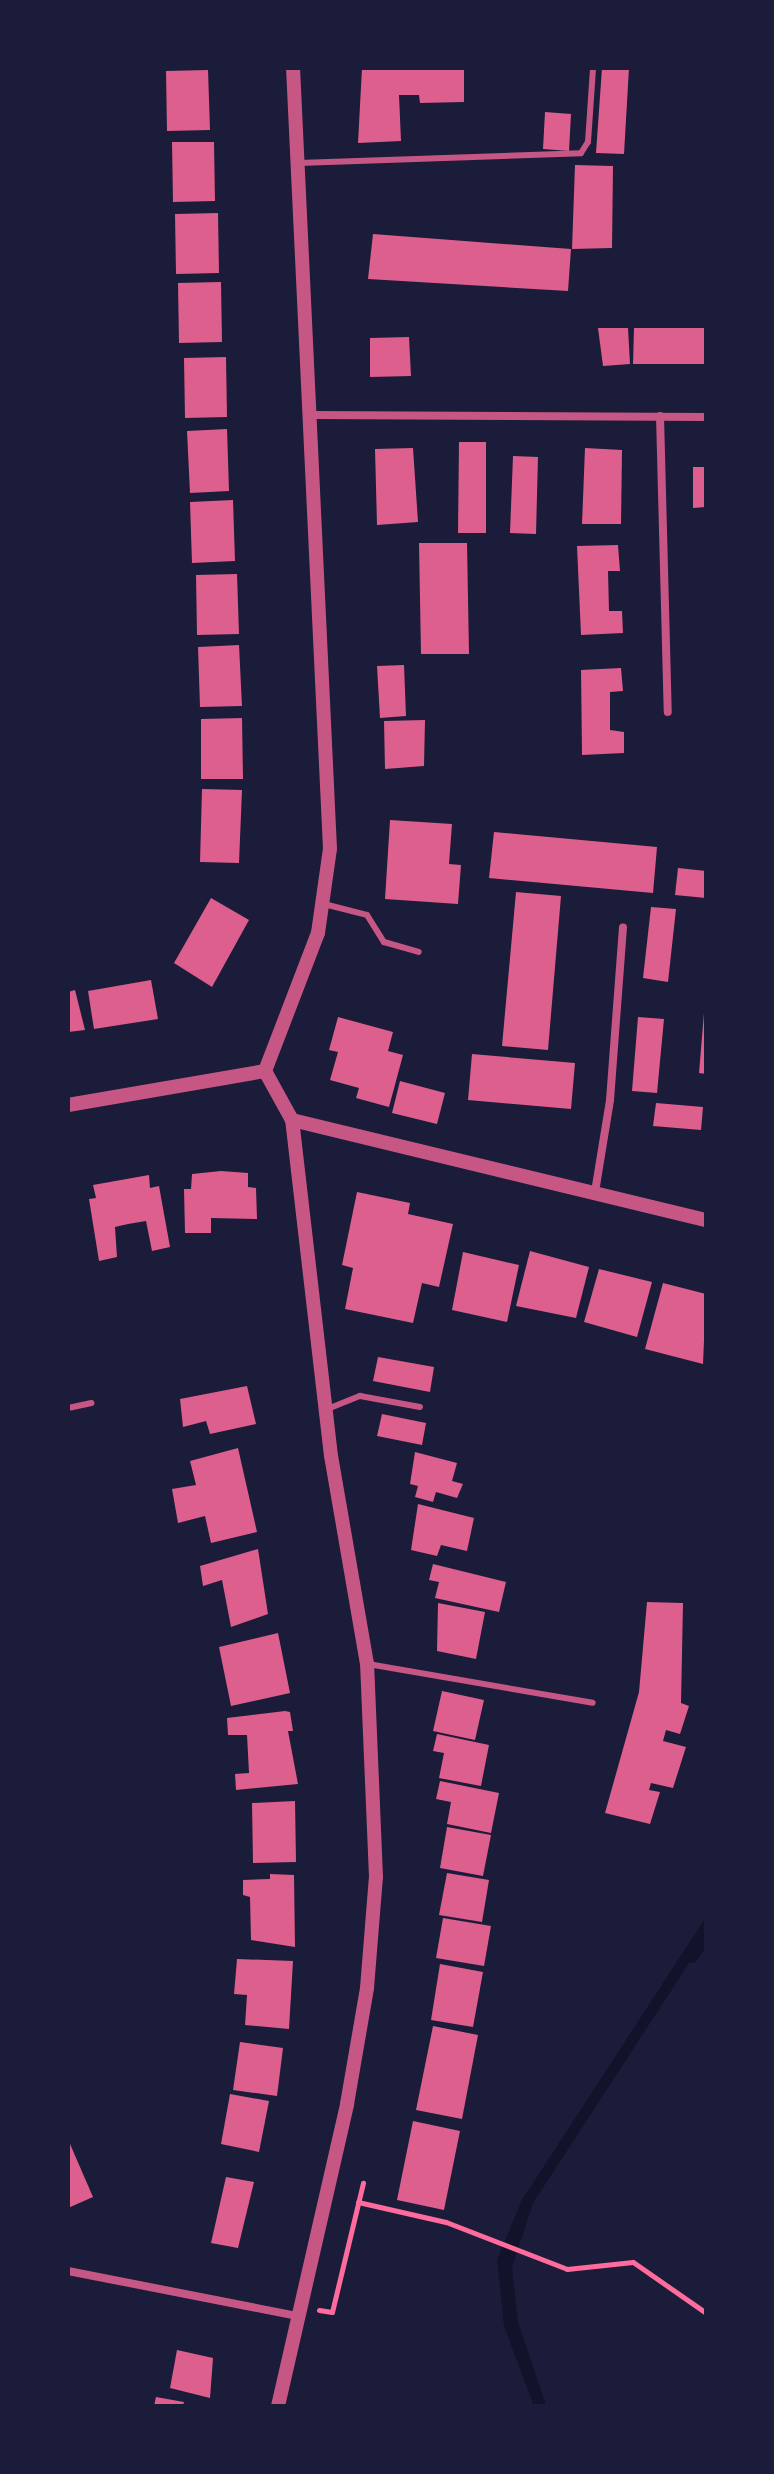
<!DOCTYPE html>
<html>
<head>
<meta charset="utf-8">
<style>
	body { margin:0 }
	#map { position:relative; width:774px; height:2474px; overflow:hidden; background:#1b1b3a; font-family:"Times New Roman",serif }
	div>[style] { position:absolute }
	.water>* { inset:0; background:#12122b }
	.stream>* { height:9px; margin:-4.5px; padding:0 4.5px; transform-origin:4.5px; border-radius:4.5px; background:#12122b }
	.building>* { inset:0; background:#dd5f8e }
	.path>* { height:5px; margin:-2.5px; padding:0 2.5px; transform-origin:2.5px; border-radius:2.5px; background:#ff6b9d }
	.service>* { height:6px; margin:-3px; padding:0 3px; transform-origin:3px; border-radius:3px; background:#c65784 }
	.minor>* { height:8px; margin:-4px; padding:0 4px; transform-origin:4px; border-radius:4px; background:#c65784 }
	.tertiary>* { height:14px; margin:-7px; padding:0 7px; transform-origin:7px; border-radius:7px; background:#c65784 }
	span { translate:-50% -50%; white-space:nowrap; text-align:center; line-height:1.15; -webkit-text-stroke:6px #1b1b3a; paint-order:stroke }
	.frame { position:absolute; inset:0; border:70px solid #1b1b3a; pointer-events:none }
</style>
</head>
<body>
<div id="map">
	<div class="water">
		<div style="clip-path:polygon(706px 1917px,706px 1937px,533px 2203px,512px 2267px,518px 2322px,546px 2405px,534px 2406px,504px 2326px,497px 2260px,522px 2200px)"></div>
	</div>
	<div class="stream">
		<div style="left:692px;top:1958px;width:24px;rotate:-55deg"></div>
	</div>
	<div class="building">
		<div style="clip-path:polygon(362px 68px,464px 68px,464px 102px,420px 103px,419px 95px,399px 95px,401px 141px,358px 143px)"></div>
		<div style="clip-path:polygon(602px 68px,629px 68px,624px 154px,596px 153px)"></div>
		<div style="clip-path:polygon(208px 70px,210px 130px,167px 131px,166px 71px)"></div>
		<div style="clip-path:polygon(545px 112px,571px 114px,569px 151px,543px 149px)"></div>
		<div style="clip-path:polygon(172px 142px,214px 142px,215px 201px,173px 202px)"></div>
		<div style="clip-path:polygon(575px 165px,613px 166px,612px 248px,572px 249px)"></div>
		<div style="clip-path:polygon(218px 213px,219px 273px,176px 274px,175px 214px)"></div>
		<div style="clip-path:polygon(373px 234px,571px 249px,568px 291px,368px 279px)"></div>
		<div style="clip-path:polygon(221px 282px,222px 342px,179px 343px,178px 283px)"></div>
		<div style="clip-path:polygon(598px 328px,628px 328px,630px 364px,603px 366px)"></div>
		<div style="clip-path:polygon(634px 328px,706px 328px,706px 364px,633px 364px)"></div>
		<div style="clip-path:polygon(409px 337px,411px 376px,370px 377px,370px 338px)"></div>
		<div style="clip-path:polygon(226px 357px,227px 417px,185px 418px,184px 358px)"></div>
		<div style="clip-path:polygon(227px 429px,229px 491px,190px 493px,187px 431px)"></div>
		<div style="clip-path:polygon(459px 442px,486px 442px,486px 533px,458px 533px)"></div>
		<div style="clip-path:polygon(413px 448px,418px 522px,377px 525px,375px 449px)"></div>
		<div style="clip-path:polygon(585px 448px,622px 450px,621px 524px,582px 524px)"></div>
		<div style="clip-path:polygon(513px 456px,538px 457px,536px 534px,510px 533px)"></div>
		<div style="clip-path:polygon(693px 467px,706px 467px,706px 507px,693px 508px)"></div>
		<div style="clip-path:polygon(233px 500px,235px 561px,192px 563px,190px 502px)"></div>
		<div style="clip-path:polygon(419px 543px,467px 543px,469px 654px,421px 654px)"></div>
		<div style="clip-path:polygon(618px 545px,620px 571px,608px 571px,609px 611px,622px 611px,623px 633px,581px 635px,577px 546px)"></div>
		<div style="clip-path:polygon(237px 574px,239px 634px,197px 635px,196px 575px)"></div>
		<div style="clip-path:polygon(239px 645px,242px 706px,200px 707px,198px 647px)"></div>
		<div style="clip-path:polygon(404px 665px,406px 716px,380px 718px,377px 666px)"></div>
		<div style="clip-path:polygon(621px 668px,623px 691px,610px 692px,610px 730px,624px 732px,624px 753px,582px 755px,581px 670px)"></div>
		<div style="clip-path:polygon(242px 718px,243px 779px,201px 779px,201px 719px)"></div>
		<div style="clip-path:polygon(425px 720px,424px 766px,385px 769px,384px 721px)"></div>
		<div style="clip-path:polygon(202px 789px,242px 790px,239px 863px,200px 862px)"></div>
		<div style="clip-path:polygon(390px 820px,452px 824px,449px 864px,461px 865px,458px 904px,385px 899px)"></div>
		<div style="clip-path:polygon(494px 832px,657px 847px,653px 893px,489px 878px)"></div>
		<div style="clip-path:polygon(678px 868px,706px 871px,706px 898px,675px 895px)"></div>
		<div style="clip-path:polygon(516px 892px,561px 896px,548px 1050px,502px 1046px)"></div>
		<div style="clip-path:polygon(211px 898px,249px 920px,212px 987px,174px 963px)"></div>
		<div style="clip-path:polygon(651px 907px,676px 909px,668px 982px,643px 978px)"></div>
		<div style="clip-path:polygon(151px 980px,158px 1019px,94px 1029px,88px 991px)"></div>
		<div style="clip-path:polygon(75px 990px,85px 1030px,68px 1032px,68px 992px)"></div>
		<div style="clip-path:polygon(704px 1013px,706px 1013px,706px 1074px,699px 1073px)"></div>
		<div style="clip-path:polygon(338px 1017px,393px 1032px,388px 1051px,403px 1055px,389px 1107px,356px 1098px,359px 1088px,330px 1080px,338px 1052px,329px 1050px)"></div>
		<div style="clip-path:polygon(638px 1017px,664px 1019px,657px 1093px,632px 1091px)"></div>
		<div style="clip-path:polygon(472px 1054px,575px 1063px,571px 1109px,468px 1100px)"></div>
		<div style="clip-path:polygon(400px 1081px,445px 1093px,437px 1124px,392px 1113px)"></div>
		<div style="clip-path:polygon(656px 1103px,703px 1107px,701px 1130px,653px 1126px)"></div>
		<div style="clip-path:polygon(221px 1171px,248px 1173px,248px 1187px,256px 1188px,257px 1219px,211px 1218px,211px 1233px,185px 1233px,184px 1189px,191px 1189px,192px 1174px)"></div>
		<div style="clip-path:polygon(149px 1175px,150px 1188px,159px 1186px,170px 1247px,152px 1251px,146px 1221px,128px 1224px,115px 1227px,117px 1257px,99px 1261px,89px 1199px,96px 1198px,93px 1185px)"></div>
		<div style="clip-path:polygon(357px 1192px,410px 1203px,408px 1214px,453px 1224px,439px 1287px,422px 1283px,413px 1323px,345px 1309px,353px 1268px,342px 1265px)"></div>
		<div style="clip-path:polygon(530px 1251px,589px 1267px,576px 1318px,516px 1306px)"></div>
		<div style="clip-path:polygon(463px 1252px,519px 1265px,507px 1322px,452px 1310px)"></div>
		<div style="clip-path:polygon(599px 1269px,652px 1282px,637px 1337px,584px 1322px)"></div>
		<div style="clip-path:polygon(663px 1283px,706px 1294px,703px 1364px,645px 1349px)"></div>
		<div style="clip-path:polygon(378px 1357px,434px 1367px,430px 1392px,373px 1381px)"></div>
		<div style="clip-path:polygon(247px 1386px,256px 1424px,210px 1434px,206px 1421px,183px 1427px,180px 1399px)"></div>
		<div style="clip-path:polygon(382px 1414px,426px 1423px,422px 1445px,377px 1436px)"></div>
		<div style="clip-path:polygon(238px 1448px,257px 1532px,211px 1543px,205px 1516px,178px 1523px,172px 1489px,196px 1485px,190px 1461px)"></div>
		<div style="clip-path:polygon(415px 1452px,457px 1463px,452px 1481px,463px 1484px,457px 1498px,436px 1492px,433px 1502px,415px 1497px,418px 1486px,410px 1484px)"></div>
		<div style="clip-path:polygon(418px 1504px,474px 1518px,467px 1551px,441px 1545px,437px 1556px,411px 1550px)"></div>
		<div style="clip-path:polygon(258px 1549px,268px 1614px,231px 1627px,222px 1580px,203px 1586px,200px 1566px)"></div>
		<div style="clip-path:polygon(433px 1564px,506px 1582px,499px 1612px,435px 1598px,439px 1582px,429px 1580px)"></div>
		<div style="clip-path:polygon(647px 1602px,683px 1603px,681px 1703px,689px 1706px,680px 1734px,666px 1730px,663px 1741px,686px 1747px,673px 1788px,651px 1783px,649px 1790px,660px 1792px,650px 1824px,605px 1813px,639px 1692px)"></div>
		<div style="clip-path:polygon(438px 1603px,485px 1612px,476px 1659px,437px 1651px)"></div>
		<div style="clip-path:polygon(278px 1633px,290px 1693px,231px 1706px,219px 1647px)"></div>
		<div style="clip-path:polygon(442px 1691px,484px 1700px,475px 1740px,433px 1731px)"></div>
		<div style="clip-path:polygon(285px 1711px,290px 1712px,293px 1731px,288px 1731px,298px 1784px,236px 1790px,235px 1774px,249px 1773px,247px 1735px,228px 1735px,227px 1718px)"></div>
		<div style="clip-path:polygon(437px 1734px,489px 1745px,481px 1786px,439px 1778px,444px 1753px,433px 1751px)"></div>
		<div style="clip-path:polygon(440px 1781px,499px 1793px,491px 1833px,447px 1824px,451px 1802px,436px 1799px)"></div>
		<div style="clip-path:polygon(295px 1801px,296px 1862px,253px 1863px,252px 1803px)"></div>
		<div style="clip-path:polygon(447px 1827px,491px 1835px,483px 1876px,440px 1868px)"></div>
		<div style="clip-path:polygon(447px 1873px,489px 1880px,482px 1922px,439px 1915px)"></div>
		<div style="clip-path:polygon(270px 1874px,294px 1875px,295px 1947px,251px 1940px,250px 1897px,243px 1895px,243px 1880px,270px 1879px)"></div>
		<div style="clip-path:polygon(443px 1918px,491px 1926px,484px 1966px,436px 1958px)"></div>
		<div style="clip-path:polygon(237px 1959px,293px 1961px,289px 2029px,245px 2025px,247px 1995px,234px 1994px)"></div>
		<div style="clip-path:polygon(440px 1964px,483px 1972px,473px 2027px,431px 2020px)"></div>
		<div style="clip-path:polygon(433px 2026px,478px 2035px,462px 2119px,416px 2110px)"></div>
		<div style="clip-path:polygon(240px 2042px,283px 2048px,277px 2096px,233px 2090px)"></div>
		<div style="clip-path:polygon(230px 2094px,269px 2101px,259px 2152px,221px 2144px)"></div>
		<div style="clip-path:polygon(413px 2121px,460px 2131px,444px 2210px,397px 2200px)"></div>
		<div style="clip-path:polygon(70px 2144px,93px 2197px,68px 2208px,68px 2145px)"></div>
		<div style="clip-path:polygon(226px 2177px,254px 2182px,238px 2248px,211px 2243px)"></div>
		<div style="clip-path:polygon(177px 2350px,213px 2358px,210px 2398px,170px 2388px)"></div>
		<div style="clip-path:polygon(156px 2397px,184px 2402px,183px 2406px,154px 2406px)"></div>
	</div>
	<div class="path">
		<div style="left:358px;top:2202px;width:90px;rotate:12.8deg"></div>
		<div style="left:446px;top:2222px;width:130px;rotate:21.2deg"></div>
		<div style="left:567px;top:2269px;width:66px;rotate:-6.1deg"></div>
		<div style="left:633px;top:2262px;width:89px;rotate:34.9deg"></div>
		<div style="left:319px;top:2310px;width:13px;rotate:9deg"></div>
		<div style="left:332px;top:2312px;width:133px;rotate:-76.5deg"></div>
	</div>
	<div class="service">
		<div style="left:299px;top:163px;width:282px;rotate:-2deg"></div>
		<div style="left:581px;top:153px;width:13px;rotate:-58deg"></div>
		<div style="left:588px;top:142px;width:74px;rotate:-86.1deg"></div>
		<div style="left:324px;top:904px;width:44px;rotate:14.3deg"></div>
		<div style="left:367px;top:915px;width:32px;rotate:58deg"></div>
		<div style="left:384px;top:942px;width:36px;rotate:16deg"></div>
		<div style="left:68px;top:1408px;width:24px;rotate:-12deg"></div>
		<div style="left:325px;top:1410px;width:38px;rotate:-22deg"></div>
		<div style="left:360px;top:1396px;width:61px;rotate:10.4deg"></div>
		<div style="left:368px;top:1664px;width:228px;rotate:9.8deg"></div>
	</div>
	<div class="minor">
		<div style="left:311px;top:415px;width:395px;rotate:0.3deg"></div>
		<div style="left:660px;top:416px;width:296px;rotate:88.5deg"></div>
		<div style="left:595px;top:1192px;width:93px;rotate:-80.7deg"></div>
		<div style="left:610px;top:1100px;width:173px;rotate:-85.7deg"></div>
		<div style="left:68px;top:2271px;width:233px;rotate:11.1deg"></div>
	</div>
	<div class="tertiary">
		<div style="left:265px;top:1071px;width:148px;rotate:-69deg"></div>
		<div style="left:318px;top:933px;width:85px;rotate:-81.9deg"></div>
		<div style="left:330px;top:849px;width:782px;rotate:-92.71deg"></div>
		<div style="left:265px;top:1071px;width:56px;rotate:61.1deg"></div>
		<div style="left:292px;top:1120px;width:426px;rotate:13.6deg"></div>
		<div style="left:68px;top:1105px;width:200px;rotate:-9.8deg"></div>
		<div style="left:278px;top:2406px;width:310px;rotate:-77.1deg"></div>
		<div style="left:347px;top:2104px;width:118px;rotate:-80.2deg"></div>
		<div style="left:367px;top:1988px;width:111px;rotate:-85.4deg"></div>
		<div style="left:376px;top:1877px;width:213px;rotate:-92.4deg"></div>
		<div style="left:367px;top:1664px;width:211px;rotate:-99.8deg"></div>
		<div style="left:331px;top:1456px;width:338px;rotate:-96.6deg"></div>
	</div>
	<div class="frame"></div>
</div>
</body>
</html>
